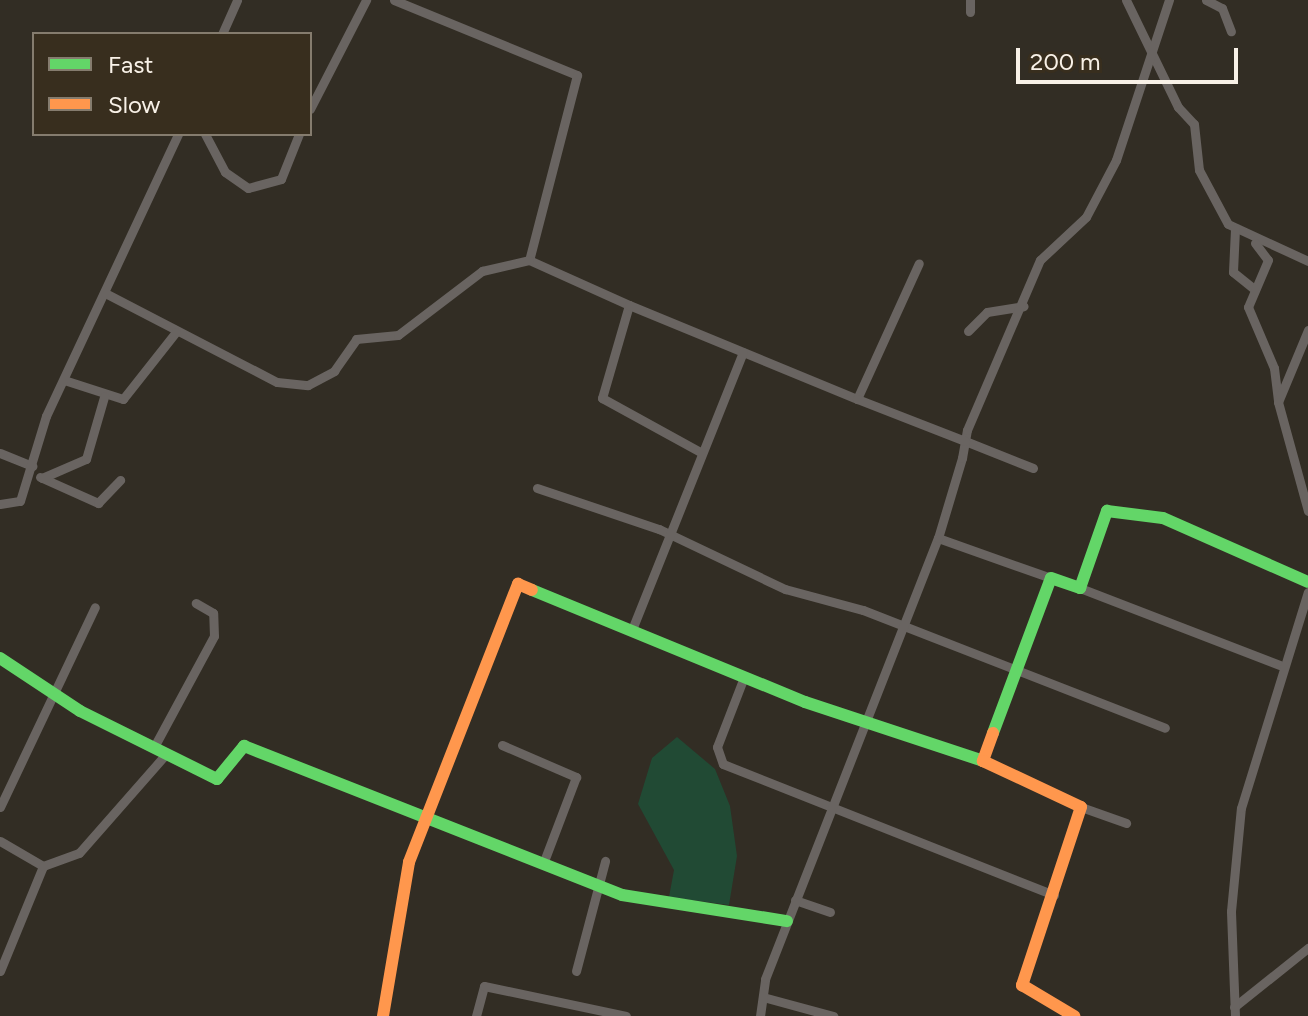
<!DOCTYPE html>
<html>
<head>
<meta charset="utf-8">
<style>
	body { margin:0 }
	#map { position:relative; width:1308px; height:1016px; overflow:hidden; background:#322d24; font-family:Figtree,sans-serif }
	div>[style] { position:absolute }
	.green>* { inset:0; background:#214a34 }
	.street>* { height:9px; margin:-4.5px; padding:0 4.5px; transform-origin:4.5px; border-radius:4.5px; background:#696461 }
	.fast>* { height:12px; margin:-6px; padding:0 6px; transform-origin:6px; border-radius:6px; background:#63d668 }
	.slow>* { height:12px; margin:-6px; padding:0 6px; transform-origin:6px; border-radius:6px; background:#ff974d }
	span { translate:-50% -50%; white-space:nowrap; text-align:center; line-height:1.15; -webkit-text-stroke:8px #382e1e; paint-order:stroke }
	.legend { position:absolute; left:32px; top:32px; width:280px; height:104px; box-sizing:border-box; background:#382e1e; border:2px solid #857c6e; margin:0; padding:10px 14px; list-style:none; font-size:24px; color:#f8f1e7 }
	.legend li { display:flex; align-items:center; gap:16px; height:40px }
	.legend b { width:40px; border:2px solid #857c6e }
	.scale { position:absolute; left:1016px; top:48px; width:222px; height:36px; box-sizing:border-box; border:4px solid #f8f1e7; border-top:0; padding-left:10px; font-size:24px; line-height:28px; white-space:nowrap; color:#f8f1e7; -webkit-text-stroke:6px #382e1e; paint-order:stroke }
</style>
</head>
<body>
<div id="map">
	<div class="green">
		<div style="clip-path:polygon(677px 737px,715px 769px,730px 806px,737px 856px,729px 905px,669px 897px,674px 870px,638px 804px,652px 758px)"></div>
	</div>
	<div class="street">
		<div style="left:394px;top:0;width:198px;rotate:22.3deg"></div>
		<div style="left:577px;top:75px;width:191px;rotate:104.5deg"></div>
		<div style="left:529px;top:260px;width:110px;rotate:24.2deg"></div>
		<div style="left:629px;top:305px;width:97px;rotate:106.2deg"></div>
		<div style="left:602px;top:398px;width:114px;rotate:28.8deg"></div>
		<div style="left:970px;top:0;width:12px;rotate:90deg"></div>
		<div style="left:1126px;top:0;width:119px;rotate:64.1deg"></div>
		<div style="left:1178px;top:107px;width:23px;rotate:47deg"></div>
		<div style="left:1194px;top:124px;width:46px;rotate:83.8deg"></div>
		<div style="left:1199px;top:170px;width:61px;rotate:61.8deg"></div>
		<div style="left:1228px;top:224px;width:88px;rotate:24.8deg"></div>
		<div style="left:1206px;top:0;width:18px;rotate:27deg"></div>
		<div style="left:1222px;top:8px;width:25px;rotate:69deg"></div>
		<div style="left:222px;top:34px;width:37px;rotate:-66deg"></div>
		<div style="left:310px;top:109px;width:123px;rotate:-62.8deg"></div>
		<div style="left:205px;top:134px;width:43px;rotate:62.2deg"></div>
		<div style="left:225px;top:172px;width:28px;rotate:35deg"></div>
		<div style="left:248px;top:188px;width:34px;rotate:-15deg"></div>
		<div style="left:281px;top:179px;width:48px;rotate:-68.2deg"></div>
		<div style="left:1235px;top:229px;width:43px;rotate:92.7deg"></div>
		<div style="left:1233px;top:272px;width:28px;rotate:39deg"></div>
		<div style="left:1255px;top:243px;width:21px;rotate:53deg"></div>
		<div style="left:1268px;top:260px;width:51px;rotate:113.1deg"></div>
		<div style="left:1248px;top:307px;width:66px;rotate:66.9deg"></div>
		<div style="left:1274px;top:368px;width:34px;rotate:83deg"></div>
		<div style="left:107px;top:294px;width:191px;rotate:27.4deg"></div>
		<div style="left:277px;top:382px;width:31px;rotate:6deg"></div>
		<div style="left:308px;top:385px;width:30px;rotate:-28deg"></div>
		<div style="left:334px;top:371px;width:39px;rotate:-55deg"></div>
		<div style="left:356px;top:339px;width:42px;rotate:-5.4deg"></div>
		<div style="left:398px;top:335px;width:106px;rotate:-37.3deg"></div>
		<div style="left:482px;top:271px;width:48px;rotate:-13.2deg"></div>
		<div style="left:629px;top:305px;width:247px;rotate:22.4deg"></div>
		<div style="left:857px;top:399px;width:149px;rotate:-65.5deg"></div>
		<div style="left:1308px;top:330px;width:78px;rotate:112.6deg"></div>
		<div style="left:1278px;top:402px;width:113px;rotate:74.6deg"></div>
		<div style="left:968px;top:331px;width:27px;rotate:-45deg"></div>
		<div style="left:987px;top:312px;width:37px;rotate:-9deg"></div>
		<div style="left:64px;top:380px;width:62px;rotate:17.9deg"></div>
		<div style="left:123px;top:399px;width:85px;rotate:-51.7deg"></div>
		<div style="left:0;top:453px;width:35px;rotate:22deg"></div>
		<div style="left:1033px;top:468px;width:73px;rotate:-158.3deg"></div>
		<div style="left:965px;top:441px;width:11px;rotate:-80deg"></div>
		<div style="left:967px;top:430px;width:185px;rotate:-66.8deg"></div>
		<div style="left:1040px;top:260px;width:63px;rotate:-43.1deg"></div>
		<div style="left:1086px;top:217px;width:64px;rotate:-62.2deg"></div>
		<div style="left:1116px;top:160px;width:169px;rotate:-71.7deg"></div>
		<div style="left:40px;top:477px;width:64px;rotate:24.1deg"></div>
		<div style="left:98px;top:503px;width:32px;rotate:-46deg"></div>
		<div style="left:42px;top:478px;width:48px;rotate:-23.4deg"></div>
		<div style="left:86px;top:459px;width:65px;rotate:-73.8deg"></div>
		<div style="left:537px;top:488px;width:129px;rotate:18.6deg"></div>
		<div style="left:659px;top:529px;width:140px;rotate:25.5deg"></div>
		<div style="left:785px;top:589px;width:81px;rotate:15.1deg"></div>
		<div style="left:863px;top:610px;width:324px;rotate:21.3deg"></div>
		<div style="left:0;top:504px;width:20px;rotate:-9deg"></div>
		<div style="left:20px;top:501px;width:89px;rotate:-73deg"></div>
		<div style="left:46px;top:416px;width:311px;rotate:-64.9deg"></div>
		<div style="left:938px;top:538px;width:120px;rotate:19.5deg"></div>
		<div style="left:1080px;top:588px;width:214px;rotate:21.1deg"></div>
		<div style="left:633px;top:627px;width:296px;rotate:-68.2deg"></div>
		<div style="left:744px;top:677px;width:75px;rotate:111.1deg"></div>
		<div style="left:717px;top:747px;width:18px;rotate:71deg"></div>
		<div style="left:723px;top:764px;width:356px;rotate:21.6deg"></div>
		<div style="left:502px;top:745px;width:81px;rotate:23.4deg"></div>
		<div style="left:576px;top:777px;width:93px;rotate:110.8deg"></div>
		<div style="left:154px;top:747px;width:126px;rotate:-61.6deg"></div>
		<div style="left:214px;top:636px;width:23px;rotate:-92deg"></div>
		<div style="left:213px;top:613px;width:20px;rotate:-150deg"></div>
		<div style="left:0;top:807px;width:221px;rotate:-64.6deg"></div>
		<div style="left:1081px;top:807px;width:48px;rotate:19.6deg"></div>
		<div style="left:0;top:841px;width:50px;rotate:30.2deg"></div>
		<div style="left:795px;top:900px;width:37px;rotate:19deg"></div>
		<div style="left:0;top:971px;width:113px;rotate:-67.7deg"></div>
		<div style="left:43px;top:866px;width:38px;rotate:-20deg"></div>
		<div style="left:79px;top:853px;width:132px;rotate:-48.7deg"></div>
		<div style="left:576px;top:971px;width:114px;rotate:-75.2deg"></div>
		<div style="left:763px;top:997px;width:73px;rotate:15.2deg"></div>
		<div style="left:1234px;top:1007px;width:95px;rotate:-38.6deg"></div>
		<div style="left:476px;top:1016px;width:31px;rotate:-75deg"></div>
		<div style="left:484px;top:986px;width:145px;rotate:11.9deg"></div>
		<div style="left:760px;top:1016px;width:37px;rotate:-82deg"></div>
		<div style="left:765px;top:979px;width:474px;rotate:-68.6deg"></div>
		<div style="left:938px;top:538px;width:84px;rotate:-73.3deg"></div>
		<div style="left:962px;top:458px;width:17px;rotate:-80deg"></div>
		<div style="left:965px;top:441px;width:116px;rotate:-158.7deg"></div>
		<div style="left:1235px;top:1016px;width:105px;rotate:-92.2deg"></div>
		<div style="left:1231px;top:911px;width:103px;rotate:-84.5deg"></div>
		<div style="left:1241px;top:808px;width:226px;rotate:-72.8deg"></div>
	</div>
	<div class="fast">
		<div style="left:532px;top:590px;width:295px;rotate:22.3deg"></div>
		<div style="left:805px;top:702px;width:188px;rotate:18.3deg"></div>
		<div style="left:0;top:658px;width:96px;rotate:33.5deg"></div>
		<div style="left:80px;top:711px;width:153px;rotate:26.4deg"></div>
		<div style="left:217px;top:779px;width:43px;rotate:-50.7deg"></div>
		<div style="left:244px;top:746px;width:406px;rotate:21.5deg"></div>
		<div style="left:622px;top:895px;width:167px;rotate:9deg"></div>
		<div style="left:993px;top:733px;width:165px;rotate:-69.5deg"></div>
		<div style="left:1051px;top:578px;width:31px;rotate:19deg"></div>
		<div style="left:1080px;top:588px;width:82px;rotate:-70.7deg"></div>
		<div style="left:1107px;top:511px;width:56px;rotate:7.1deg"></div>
		<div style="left:1163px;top:518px;width:158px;rotate:23.8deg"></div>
	</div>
	<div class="slow">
		<div style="left:993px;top:733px;width:30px;rotate:110deg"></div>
		<div style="left:983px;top:761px;width:108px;rotate:25.1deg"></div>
		<div style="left:1081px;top:807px;width:188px;rotate:108.3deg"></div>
		<div style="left:1022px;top:985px;width:61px;rotate:30.8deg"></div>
		<div style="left:383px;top:1016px;width:156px;rotate:-80.4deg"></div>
		<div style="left:409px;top:862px;width:299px;rotate:-68.6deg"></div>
		<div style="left:518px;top:584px;width:15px;rotate:23deg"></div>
	</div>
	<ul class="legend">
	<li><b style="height:10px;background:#63d668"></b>Fast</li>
	<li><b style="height:10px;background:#ff974d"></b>Slow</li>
	</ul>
	<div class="scale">200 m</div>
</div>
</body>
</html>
